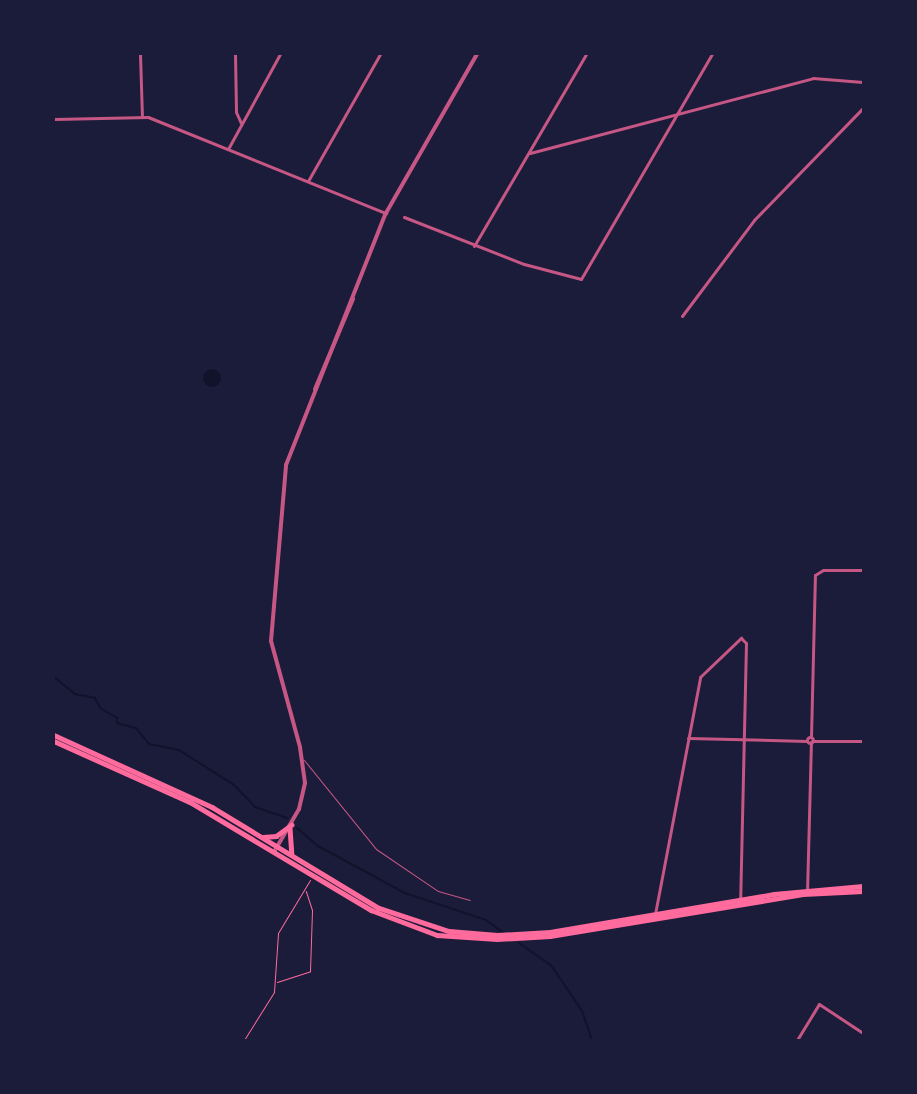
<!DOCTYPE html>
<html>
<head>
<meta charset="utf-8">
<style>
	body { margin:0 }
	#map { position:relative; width:917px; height:1094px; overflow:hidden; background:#1b1b3a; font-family:"Golos Text",sans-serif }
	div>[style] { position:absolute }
	.water>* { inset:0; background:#12122b }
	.round { border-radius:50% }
	.stream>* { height:2px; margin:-1px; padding:0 1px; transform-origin:1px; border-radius:1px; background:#12122b }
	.path>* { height:1px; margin:-0.5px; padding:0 0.5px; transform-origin:0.5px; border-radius:0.5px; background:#ff6b9d }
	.service>* { height:1px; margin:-0.5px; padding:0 0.5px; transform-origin:0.5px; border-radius:0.5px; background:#c65784 }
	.minor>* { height:3px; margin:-1.5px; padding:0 1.5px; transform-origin:1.5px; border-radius:1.5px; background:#c65784 }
	.minor>.ring { margin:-1.5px; padding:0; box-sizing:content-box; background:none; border:3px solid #c65784; border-radius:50% }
	.tertiary>* { height:4px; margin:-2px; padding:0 2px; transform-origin:2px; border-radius:2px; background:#c65784 }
	.primary>* { height:4.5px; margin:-2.25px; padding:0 2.25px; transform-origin:2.25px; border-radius:2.25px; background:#ff6b9d }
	span { translate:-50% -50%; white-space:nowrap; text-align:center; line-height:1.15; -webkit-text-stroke:4px #1b1b3a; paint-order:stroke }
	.frame { position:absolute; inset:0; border:55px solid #1b1b3a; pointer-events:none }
</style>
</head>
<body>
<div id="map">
	<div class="water">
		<div class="round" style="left:203px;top:369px;width:18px;height:18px"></div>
	</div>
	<div class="stream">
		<div style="left:54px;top:677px;width:27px;rotate:39deg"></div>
		<div style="left:75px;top:694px;width:20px;rotate:11deg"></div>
		<div style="left:95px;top:698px;width:11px;rotate:63deg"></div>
		<div style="left:100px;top:708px;width:20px;rotate:30deg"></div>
		<div style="left:117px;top:718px;width:5px;rotate:90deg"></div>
		<div style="left:117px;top:723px;width:20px;rotate:15deg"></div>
		<div style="left:136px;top:728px;width:21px;rotate:51deg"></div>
		<div style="left:149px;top:744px;width:31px;rotate:11deg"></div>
		<div style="left:179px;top:750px;width:65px;rotate:32.5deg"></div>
		<div style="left:234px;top:785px;width:30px;rotate:46deg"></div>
		<div style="left:255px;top:807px;width:34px;rotate:19deg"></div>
		<div style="left:297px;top:828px;width:28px;rotate:41deg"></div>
		<div style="left:318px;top:846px;width:99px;rotate:28.4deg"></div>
		<div style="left:405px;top:893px;width:85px;rotate:18.4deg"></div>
		<div style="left:486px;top:920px;width:24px;rotate:36deg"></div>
		<div style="left:519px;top:943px;width:39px;rotate:35deg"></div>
		<div style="left:551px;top:965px;width:55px;rotate:56deg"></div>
		<div style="left:582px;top:1011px;width:31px;rotate:71deg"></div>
	</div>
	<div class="path">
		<div style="left:277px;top:982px;width:35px;rotate:-18deg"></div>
		<div style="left:310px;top:971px;width:61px;rotate:-88.1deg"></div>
		<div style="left:312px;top:910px;width:20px;rotate:-108deg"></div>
		<div style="left:244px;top:1040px;width:57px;rotate:-58deg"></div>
		<div style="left:274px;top:992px;width:59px;rotate:-86.1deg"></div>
		<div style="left:278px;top:933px;width:62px;rotate:-58.9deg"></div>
	</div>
	<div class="service">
		<div style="left:304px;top:760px;width:114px;rotate:51deg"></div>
		<div style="left:376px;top:849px;width:75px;rotate:34.1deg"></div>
		<div style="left:438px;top:891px;width:33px;rotate:16deg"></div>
	</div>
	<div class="minor">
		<div style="left:140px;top:54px;width:62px;rotate:88.2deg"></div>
		<div style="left:235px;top:54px;width:58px;rotate:89deg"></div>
		<div style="left:236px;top:112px;width:12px;rotate:66deg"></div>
		<div style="left:54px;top:119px;width:94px;rotate:-1.2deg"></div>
		<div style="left:148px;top:117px;width:257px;rotate:22deg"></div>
		<div style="left:228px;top:149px;width:108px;rotate:-61.3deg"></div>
		<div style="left:530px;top:153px;width:293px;rotate:-14.8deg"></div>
		<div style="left:813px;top:78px;width:50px;rotate:4.6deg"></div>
		<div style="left:308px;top:181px;width:146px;rotate:-60.4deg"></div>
		<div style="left:404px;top:217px;width:129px;rotate:21.4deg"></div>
		<div style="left:524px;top:264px;width:59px;rotate:14.7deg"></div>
		<div style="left:581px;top:279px;width:260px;rotate:-59.8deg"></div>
		<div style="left:474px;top:246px;width:222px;rotate:-59.7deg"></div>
		<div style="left:682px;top:316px;width:120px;rotate:-53.1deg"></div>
		<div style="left:754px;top:220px;width:156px;rotate:-45.8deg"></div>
		<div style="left:811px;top:737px;width:162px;rotate:-88.6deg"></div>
		<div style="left:815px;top:575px;width:9px;rotate:-32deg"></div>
		<div style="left:823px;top:570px;width:40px"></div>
		<div class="ring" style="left:807px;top:737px;width:3px;height:3px"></div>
		<div style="left:688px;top:738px;width:119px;rotate:1.4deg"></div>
		<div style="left:812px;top:741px;width:51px"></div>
		<div style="left:807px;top:893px;width:151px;rotate:-88.5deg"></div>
		<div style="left:655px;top:914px;width:241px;rotate:-79.2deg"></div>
		<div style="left:700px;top:677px;width:57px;rotate:-43.6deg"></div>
		<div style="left:741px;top:638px;width:7px;rotate:45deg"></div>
		<div style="left:746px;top:643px;width:257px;rotate:91.3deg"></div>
		<div style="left:797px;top:1040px;width:42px;rotate:-58.6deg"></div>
		<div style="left:819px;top:1004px;width:53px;rotate:33.4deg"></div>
	</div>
	<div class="tertiary">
		<div style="left:315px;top:389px;width:98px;rotate:-67.1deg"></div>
		<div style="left:274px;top:852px;width:50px;rotate:-59.8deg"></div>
		<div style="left:299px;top:809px;width:27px;rotate:-77deg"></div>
		<div style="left:305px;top:783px;width:36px;rotate:-98deg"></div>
		<div style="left:300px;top:747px;width:110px;rotate:-105.3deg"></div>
		<div style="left:271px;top:641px;width:177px;rotate:-85.1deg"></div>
		<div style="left:286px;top:465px;width:271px;rotate:-68.4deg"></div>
		<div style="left:386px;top:213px;width:183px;rotate:-60.2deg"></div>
	</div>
	<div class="primary">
		<div style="left:54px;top:735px;width:174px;rotate:24.5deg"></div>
		<div style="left:212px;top:807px;width:195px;rotate:31.2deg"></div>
		<div style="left:379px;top:908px;width:74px;rotate:18.2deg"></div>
		<div style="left:449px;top:931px;width:48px;rotate:4.8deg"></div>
		<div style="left:497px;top:935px;width:53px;rotate:-3.2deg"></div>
		<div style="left:550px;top:932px;width:227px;rotate:-9.6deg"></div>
		<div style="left:774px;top:894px;width:89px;rotate:-5.1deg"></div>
		<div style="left:54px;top:741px;width:149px;rotate:24.2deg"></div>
		<div style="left:190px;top:802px;width:211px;rotate:30.8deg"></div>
		<div style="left:371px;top:910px;width:71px;rotate:20.7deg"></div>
		<div style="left:437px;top:935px;width:60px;rotate:3.8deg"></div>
		<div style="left:497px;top:939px;width:53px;rotate:-3.2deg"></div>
		<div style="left:550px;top:936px;width:256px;rotate:-9.4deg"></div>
		<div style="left:803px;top:894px;width:60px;rotate:-2.9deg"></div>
		<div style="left:290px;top:828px;width:26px;rotate:86deg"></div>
		<div style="left:263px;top:837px;width:13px;rotate:-4deg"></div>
		<div style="left:276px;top:836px;width:19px;rotate:-36deg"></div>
	</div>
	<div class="frame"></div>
</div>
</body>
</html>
